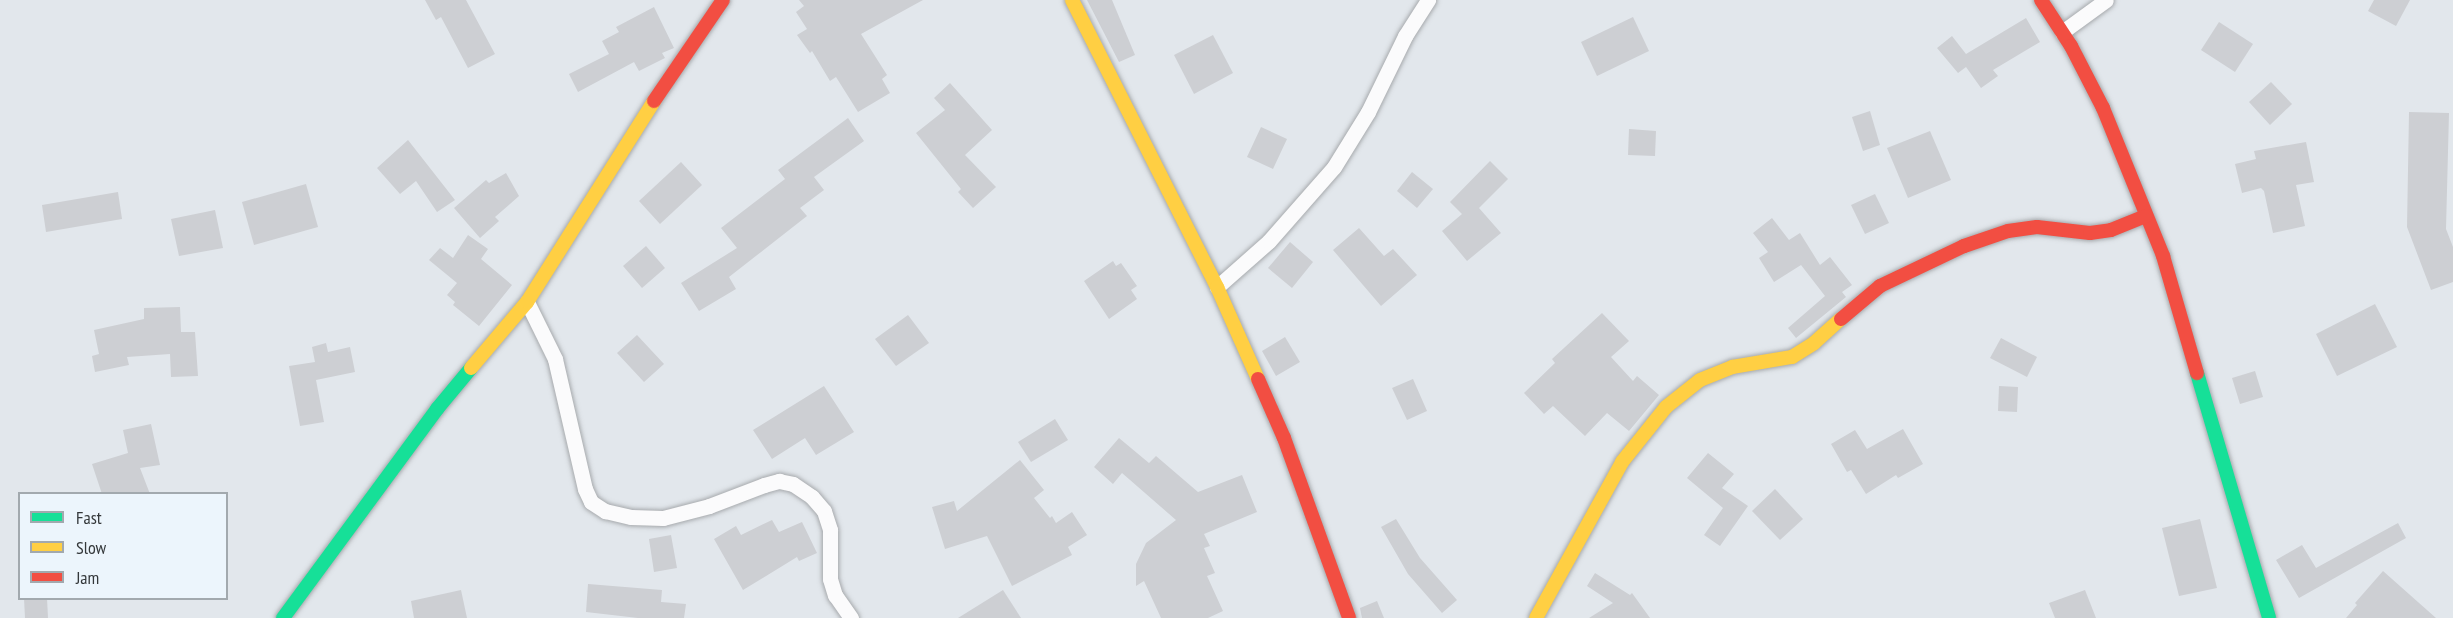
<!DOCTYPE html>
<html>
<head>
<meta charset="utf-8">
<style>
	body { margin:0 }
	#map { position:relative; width:2453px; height:618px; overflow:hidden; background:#e2e7ec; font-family:"PT Sans Narrow",sans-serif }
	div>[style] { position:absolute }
	.building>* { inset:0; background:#cdcfd3 }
	.roads { filter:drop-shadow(0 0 2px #a7aaad) drop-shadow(0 0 2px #a7aaad) }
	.street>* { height:15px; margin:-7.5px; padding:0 7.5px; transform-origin:7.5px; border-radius:7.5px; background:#fbfbfc }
	.fast>* { height:14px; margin:-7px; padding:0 7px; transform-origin:7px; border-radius:7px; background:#16e098 }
	.slow>* { height:14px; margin:-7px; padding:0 7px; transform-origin:7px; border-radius:7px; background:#ffcf43 }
	.jam>* { height:14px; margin:-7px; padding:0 7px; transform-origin:7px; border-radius:7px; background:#f24e42 }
	span { translate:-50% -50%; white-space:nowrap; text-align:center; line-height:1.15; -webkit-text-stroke:4.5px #ecf5fc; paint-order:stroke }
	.legend { position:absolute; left:18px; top:492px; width:210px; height:108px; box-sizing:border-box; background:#ecf5fc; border:2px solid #a2a9ae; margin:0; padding:8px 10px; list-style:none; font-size:18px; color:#34383a }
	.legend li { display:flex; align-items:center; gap:12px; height:30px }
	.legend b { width:30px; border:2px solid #a2a9ae }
</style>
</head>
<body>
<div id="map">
	<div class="building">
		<div style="clip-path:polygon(425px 0,466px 0,495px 54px,468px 68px,441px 17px,436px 20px)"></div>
		<div style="clip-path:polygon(799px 0,923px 0,861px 34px,887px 75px,882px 79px,890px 93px,858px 112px,836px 77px,830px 81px,812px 51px,810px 53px,797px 35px,807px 29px,796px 12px,804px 6px)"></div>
		<div style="clip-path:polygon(1087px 0,1112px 0,1135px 55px,1119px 62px)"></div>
		<div style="clip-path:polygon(2374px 0,2410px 0,2396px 26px,2368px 11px)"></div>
		<div style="clip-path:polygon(654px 7px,674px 48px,662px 53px,665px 58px,639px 71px,634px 62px,578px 92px,569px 74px,609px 54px,602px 41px,619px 32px,616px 27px)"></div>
		<div style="clip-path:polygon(1633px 17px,1649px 51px,1597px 76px,1581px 42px)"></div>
		<div style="clip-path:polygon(2026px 18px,2040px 42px,1993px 70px,1998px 76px,1981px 88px,1966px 67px,1958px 73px,1937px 48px,1952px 36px,1966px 54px)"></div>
		<div style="clip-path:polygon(2219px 22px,2253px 44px,2235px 72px,2201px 50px)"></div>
		<div style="clip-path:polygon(1213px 35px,1233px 73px,1194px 94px,1174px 55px)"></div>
		<div style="clip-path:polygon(2271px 82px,2292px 104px,2270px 125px,2249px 102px)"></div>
		<div style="clip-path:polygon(950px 83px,992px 130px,965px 155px,996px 187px,973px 208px,958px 192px,961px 189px,916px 133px,945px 110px,934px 98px)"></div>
		<div style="clip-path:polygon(1870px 111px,1880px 145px,1863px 151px,1852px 117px)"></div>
		<div style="clip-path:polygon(2409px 112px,2449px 113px,2446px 229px,2453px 247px,2453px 282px,2431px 290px,2407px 227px)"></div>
		<div style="clip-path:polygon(848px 118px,864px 141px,814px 177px,824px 190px,800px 208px,807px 216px,729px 277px,736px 289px,699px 311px,681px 283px,737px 248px,721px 228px,785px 179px,778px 170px)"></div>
		<div style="clip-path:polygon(1261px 127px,1287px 139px,1273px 169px,1247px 157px)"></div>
		<div style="clip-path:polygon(1629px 129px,1656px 131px,1655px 156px,1628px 155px)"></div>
		<div style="clip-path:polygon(1930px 131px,1951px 180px,1908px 198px,1887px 148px)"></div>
		<div style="clip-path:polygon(408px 140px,455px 200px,437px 212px,416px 181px,400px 194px,377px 168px)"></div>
		<div style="clip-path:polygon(2306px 142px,2314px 182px,2296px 185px,2305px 226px,2273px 233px,2264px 191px,2261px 188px,2242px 193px,2235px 164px,2256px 159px,2254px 151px)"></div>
		<div style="clip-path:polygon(1490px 161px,1508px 179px,1479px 208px,1501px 233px,1467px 261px,1442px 231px,1462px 214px,1450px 202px)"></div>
		<div style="clip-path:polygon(681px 162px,702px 185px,660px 224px,639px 201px)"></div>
		<div style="clip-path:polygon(1412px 172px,1433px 189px,1417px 208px,1397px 191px)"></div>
		<div style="clip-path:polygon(506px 173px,519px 196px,495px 217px,499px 221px,480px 238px,454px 208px,486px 180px,489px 183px)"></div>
		<div style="clip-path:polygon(306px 184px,318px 227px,254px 245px,242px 202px)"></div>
		<div style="clip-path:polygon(118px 192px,122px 219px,46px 232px,42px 205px)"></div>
		<div style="clip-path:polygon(1875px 194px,1889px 223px,1865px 234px,1851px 205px)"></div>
		<div style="clip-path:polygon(215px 210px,223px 248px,179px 256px,171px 219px)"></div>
		<div style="clip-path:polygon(1772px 218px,1789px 240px,1800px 233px,1820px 265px,1830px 257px,1852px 285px,1842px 292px,1846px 297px,1796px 338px,1788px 328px,1825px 296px,1801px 265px,1774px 282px,1759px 258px,1768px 252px,1753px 233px)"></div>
		<div style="clip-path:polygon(1359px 228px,1384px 256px,1393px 249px,1417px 275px,1381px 306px,1333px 250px)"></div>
		<div style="clip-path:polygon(468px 235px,488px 249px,481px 259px,512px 285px,479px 326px,453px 305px,455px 302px,447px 295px,457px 283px,429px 260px,440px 248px,453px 258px)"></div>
		<div style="clip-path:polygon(1290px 242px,1313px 262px,1292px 288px,1268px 268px)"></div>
		<div style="clip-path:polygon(646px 246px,665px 268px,642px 288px,623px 266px)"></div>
		<div style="clip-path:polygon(1113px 261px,1116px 266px,1121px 263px,1137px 286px,1131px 290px,1137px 299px,1109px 319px,1084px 281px)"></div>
		<div style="clip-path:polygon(2375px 304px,2397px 347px,2337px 376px,2316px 334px)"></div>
		<div style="clip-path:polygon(180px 307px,181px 332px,195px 332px,198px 376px,171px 377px,170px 354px,127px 357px,129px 365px,95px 372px,92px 356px,99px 354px,94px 330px,144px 319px,144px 308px)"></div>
		<div style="clip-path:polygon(1602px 313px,1629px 341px,1611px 357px,1633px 381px,1637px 376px,1659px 395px,1629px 431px,1607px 413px,1585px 436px,1553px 406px,1544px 414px,1524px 393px,1555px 363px,1552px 359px)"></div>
		<div style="clip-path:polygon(908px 315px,929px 343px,896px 366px,875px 339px)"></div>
		<div style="clip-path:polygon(637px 335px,664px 364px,644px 382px,617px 353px)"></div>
		<div style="clip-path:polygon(1285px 337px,1300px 362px,1276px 376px,1262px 351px)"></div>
		<div style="clip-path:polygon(2001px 338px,2037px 357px,2027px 377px,1990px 358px)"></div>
		<div style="clip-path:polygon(326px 343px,328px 352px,350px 347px,355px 372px,316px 380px,324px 422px,300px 426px,289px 366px,315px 362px,312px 347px)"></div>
		<div style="clip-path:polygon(2255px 371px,2263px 397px,2240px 404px,2232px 378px)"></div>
		<div style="clip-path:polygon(1413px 379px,1427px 411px,1407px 420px,1392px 388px)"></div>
		<div style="clip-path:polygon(824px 386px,854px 432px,816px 455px,805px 438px,772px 459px,753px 430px)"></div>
		<div style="clip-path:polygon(1999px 386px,2018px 387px,2017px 412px,1998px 411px)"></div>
		<div style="clip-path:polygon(1055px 419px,1068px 440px,1031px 462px,1018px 442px)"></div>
		<div style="clip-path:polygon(151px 424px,160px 465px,140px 468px,150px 494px,102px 494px,92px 464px,128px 453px,123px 430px)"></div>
		<div style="clip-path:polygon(1903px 429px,1923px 464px,1898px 478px,1896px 475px,1866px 494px,1851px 470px,1847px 472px,1831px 444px,1855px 430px,1867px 449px)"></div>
		<div style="clip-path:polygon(1119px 438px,1149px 463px,1156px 456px,1198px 492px,1242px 475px,1257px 512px,1204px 534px,1210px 546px,1204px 548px,1215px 573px,1207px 576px,1223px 611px,1208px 618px,1161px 618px,1144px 581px,1136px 586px,1136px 564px,1146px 543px,1176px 520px,1122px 473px,1113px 484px,1094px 467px)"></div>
		<div style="clip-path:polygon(1708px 453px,1734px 474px,1722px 488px,1748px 506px,1720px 546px,1704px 535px,1723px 508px,1687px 478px)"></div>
		<div style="clip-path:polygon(1020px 460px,1044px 490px,1034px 498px,1050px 518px,1052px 516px,1056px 523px,1072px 512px,1087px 535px,1068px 547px,1072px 555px,1012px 586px,987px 536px,945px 549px,932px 507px,954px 501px,957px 511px)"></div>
		<div style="clip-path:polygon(1775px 489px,1803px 519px,1780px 540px,1752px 511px)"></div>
		<div style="clip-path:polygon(1396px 519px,1420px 558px,1457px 600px,1442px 613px,1408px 574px,1381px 527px)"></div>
		<div style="clip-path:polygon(2200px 519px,2217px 588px,2179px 596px,2162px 528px)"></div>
		<div style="clip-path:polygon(772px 520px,779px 532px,802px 522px,817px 553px,799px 561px,797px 557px,743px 590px,714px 539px,736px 526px,741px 535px)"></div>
		<div style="clip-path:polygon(2398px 523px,2406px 538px,2299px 598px,2276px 560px,2302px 545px,2316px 568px)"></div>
		<div style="clip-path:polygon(671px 535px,677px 568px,654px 572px,649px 539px)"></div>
		<div style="clip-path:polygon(2383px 571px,2436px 618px,2346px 618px,2357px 605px,2355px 603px)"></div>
		<div style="clip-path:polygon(1595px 573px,1630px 595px,1632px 593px,1650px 618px,1589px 618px,1613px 603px,1587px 586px)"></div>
		<div style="clip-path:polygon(588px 584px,662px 590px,661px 602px,686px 604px,684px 618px,638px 618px,586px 612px)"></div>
		<div style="clip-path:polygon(461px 590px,467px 618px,414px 618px,411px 601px)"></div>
		<div style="clip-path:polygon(1003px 590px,1021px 618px,958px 618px)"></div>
		<div style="clip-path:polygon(2085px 590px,2096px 618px,2055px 618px,2049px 603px)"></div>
		<div style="clip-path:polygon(24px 598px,47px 598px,48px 618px,25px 618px)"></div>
		<div style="clip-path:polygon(1377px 601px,1384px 618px,1362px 618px,1360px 608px)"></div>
	</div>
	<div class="roads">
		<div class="street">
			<div style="left:2062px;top:32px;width:54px;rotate:-36deg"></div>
			<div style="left:1217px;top:287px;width:69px;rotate:-41.5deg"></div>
			<div style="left:1269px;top:241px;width:98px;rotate:-48.7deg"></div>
			<div style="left:1334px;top:167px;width:65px;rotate:-58.3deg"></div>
			<div style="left:1368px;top:112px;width:85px;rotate:-64deg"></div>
			<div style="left:1405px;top:36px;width:43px;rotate:-57.4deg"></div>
			<div style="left:527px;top:302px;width:64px;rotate:63.8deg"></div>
			<div style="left:555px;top:359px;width:133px;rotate:77deg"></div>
			<div style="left:585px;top:489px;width:14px;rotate:65deg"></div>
			<div style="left:591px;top:502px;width:17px;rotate:33deg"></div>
			<div style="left:605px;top:511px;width:27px;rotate:13deg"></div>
			<div style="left:631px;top:517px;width:32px;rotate:2deg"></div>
			<div style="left:663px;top:518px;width:48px;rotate:-14.6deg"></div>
			<div style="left:709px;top:506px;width:59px;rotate:-20.9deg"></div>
			<div style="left:764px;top:485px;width:16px;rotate:-15deg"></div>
			<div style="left:779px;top:481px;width:14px;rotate:12deg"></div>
			<div style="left:793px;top:484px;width:23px;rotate:34deg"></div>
			<div style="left:812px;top:497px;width:18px;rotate:49deg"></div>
			<div style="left:824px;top:511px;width:20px;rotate:72deg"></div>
			<div style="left:830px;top:530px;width:49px;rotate:90deg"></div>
			<div style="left:830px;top:579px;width:17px;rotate:73deg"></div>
			<div style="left:835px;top:595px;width:28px;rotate:55deg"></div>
		</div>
		<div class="fast">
			<div style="left:2197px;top:373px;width:255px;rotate:73.6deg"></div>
			<div style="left:283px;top:618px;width:260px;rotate:-53.6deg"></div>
			<div style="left:437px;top:409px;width:53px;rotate:-50.3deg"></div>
		</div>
		<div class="slow">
			<div style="left:1072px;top:0;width:322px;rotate:63.2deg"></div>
			<div style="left:1217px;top:287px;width:101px;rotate:66deg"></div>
			<div style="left:471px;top:368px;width:87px;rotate:-49.7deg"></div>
			<div style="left:527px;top:302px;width:238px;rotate:-57.7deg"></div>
			<div style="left:1536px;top:618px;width:178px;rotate:-61.1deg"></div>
			<div style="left:1622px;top:462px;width:70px;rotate:-51.3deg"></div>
			<div style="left:1666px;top:407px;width:43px;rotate:-38.5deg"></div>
			<div style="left:1700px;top:380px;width:35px;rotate:-22deg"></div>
			<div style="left:1732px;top:367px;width:61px;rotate:-9.5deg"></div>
			<div style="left:1792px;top:357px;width:26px;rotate:-32deg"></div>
			<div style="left:1814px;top:343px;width:36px;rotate:-42deg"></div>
		</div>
		<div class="jam">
			<div style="left:2041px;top:0;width:55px;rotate:56.9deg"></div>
			<div style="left:2071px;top:46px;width:70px;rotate:62.7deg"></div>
			<div style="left:2103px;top:108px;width:160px;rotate:67.9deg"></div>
			<div style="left:2163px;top:256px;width:122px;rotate:73.8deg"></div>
			<div style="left:654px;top:101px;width:122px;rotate:-55.7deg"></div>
			<div style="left:1841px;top:319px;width:51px;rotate:-40.2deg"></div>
			<div style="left:1880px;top:286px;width:93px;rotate:-25.5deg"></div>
			<div style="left:1964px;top:246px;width:46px;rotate:-18.8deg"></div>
			<div style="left:2008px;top:231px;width:29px;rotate:-8deg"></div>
			<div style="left:2037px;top:227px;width:53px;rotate:6.5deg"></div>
			<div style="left:2090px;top:233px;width:21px;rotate:-8deg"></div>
			<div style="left:2111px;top:230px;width:38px;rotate:-22deg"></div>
			<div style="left:1258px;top:379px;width:64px;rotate:66.2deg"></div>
			<div style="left:1284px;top:438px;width:191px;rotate:70.1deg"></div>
		</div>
	</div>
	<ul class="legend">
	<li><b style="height:8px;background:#16e098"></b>Fast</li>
	<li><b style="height:8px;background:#ffcf43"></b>Slow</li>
	<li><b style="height:8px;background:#f24e42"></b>Jam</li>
	</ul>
</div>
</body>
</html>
